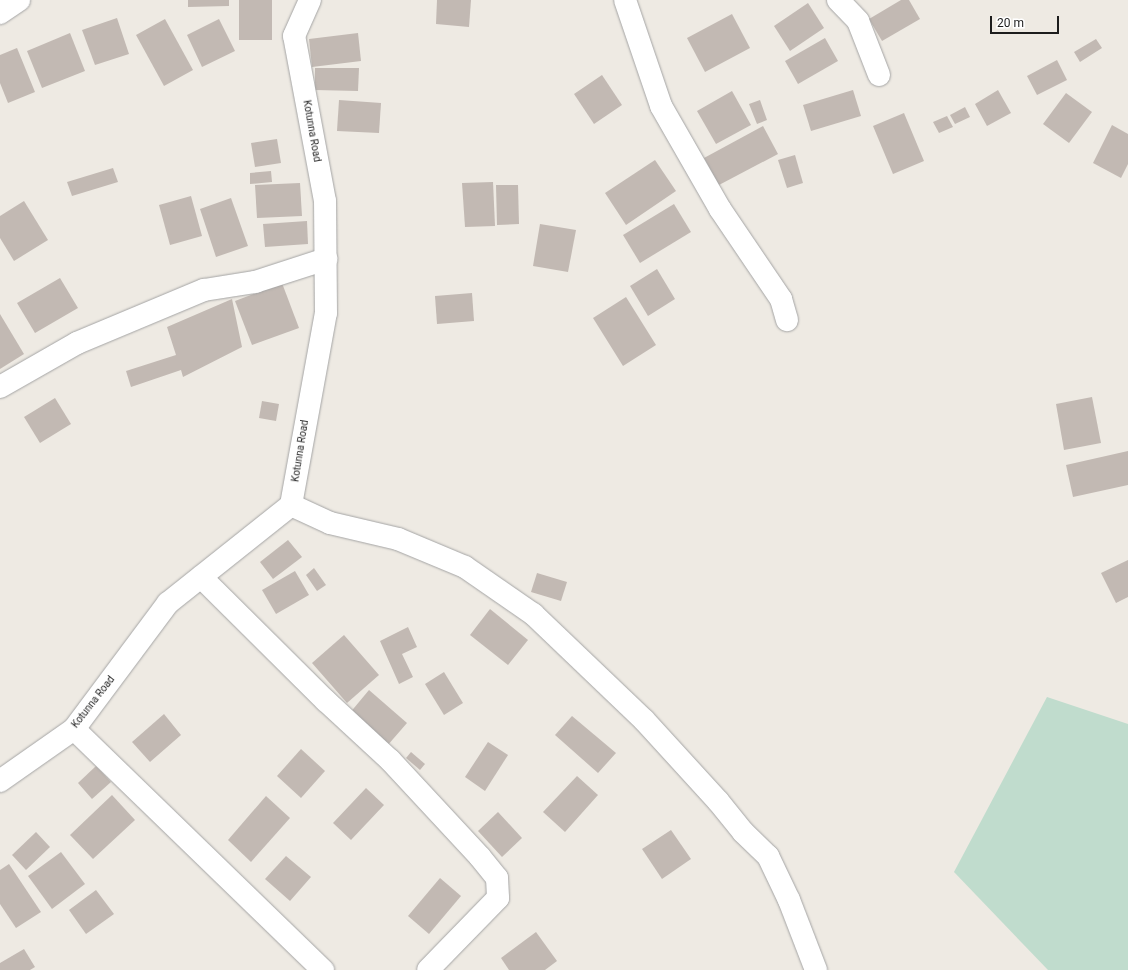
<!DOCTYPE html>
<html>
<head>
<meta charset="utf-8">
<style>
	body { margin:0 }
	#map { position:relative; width:1128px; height:970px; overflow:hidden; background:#eeeae3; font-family:Roboto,sans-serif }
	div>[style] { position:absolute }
	.wetland>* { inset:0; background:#c0dccd }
	.building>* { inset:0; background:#c2b9b3 }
	.roads { filter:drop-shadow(0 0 1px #a4a4a4) drop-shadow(0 0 1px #a4a4a4) }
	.street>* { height:22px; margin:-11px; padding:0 11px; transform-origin:11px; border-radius:11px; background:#fff }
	span { translate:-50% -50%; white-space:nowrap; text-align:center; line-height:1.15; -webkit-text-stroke:3px #fff; paint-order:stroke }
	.street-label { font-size:10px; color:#1d1d1d }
	.scale { position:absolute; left:990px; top:16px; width:69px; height:18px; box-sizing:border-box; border:2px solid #1d1d1d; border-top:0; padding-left:5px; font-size:12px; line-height:14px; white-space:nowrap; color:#1d1d1d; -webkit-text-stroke:3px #fff; paint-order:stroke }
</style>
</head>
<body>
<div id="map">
	<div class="wetland">
		<div style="clip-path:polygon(1047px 697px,1128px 724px,1128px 970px,1048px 970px,954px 872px)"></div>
	</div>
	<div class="building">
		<div style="clip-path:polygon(188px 0,229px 0,229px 6px,188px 7px)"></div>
		<div style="clip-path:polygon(239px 0,272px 0,272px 40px,239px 40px)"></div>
		<div style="clip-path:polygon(437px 0,471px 0,469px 27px,436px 24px)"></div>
		<div style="clip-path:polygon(901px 0,909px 0,920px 19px,882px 41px,869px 19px)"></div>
		<div style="clip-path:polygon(808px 3px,824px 28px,790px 51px,774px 26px)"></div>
		<div style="clip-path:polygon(732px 14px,750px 48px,705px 72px,687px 38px)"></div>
		<div style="clip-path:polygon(117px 18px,129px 54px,95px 65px,82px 30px)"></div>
		<div style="clip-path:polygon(165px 19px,193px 70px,164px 86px,136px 35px)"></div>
		<div style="clip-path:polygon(219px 19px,235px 51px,202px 67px,187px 35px)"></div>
		<div style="clip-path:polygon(70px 33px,85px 71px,42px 88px,27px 51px)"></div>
		<div style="clip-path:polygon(358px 33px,361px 61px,312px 67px,309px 39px)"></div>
		<div style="clip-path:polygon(825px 38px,838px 61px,798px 84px,785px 61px)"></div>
		<div style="clip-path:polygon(1096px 39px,1102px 48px,1080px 62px,1074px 52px)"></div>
		<div style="clip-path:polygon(17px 48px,35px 92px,8px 103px,0 83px,0 55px)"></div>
		<div style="clip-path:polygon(1057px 60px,1067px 80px,1037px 95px,1027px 76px)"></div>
		<div style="clip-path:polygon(315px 68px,359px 68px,358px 91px,315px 90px)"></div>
		<div style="clip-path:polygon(602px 75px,622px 105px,594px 124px,574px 94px)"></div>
		<div style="clip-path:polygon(853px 90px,861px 116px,811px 131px,803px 105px)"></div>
		<div style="clip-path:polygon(998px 90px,1011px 113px,987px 126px,975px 104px)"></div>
		<div style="clip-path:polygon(732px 91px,751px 125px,716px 144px,697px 111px)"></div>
		<div style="clip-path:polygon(1066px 93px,1092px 112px,1069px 143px,1043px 124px)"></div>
		<div style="clip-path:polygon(339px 100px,381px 103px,379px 133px,337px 131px)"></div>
		<div style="clip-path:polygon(760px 100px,767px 120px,757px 124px,749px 104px)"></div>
		<div style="clip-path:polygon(965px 107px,970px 117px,955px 124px,950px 115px)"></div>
		<div style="clip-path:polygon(904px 113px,924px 161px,893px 174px,873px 126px)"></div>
		<div style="clip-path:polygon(947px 116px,953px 127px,939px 133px,933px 122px)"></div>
		<div style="clip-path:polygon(1112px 125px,1128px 134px,1128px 164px,1121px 178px,1093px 163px)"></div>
		<div style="clip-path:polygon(763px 126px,778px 154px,719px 185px,704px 158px)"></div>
		<div style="clip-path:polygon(277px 139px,281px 163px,255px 167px,251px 143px)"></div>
		<div style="clip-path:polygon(795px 155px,803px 183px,787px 188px,778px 160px)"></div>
		<div style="clip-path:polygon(655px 160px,676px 191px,626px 225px,605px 193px)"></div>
		<div style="clip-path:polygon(113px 168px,118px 182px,72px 196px,67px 182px)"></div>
		<div style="clip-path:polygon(271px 171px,272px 182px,250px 184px,250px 173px)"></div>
		<div style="clip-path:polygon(493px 182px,495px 226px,465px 227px,462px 183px)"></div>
		<div style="clip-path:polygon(300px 183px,302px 216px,257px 218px,255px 185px)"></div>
		<div style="clip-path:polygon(496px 185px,518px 185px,519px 224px,497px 225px)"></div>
		<div style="clip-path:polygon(191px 196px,202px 236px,170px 245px,159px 205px)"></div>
		<div style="clip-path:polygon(231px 198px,248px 246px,216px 257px,200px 209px)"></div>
		<div style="clip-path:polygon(24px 201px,48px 240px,14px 261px,0 238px,0 216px)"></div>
		<div style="clip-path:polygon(674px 204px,691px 232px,640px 263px,623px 235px)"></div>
		<div style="clip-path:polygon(307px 221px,308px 244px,265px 247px,263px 224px)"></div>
		<div style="clip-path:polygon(540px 224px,576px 230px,568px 272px,533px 266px)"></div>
		<div style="clip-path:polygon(657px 269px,675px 299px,648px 316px,630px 286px)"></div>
		<div style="clip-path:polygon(60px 278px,78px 308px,35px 333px,17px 303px)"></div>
		<div style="clip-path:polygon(282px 283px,299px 328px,252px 345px,235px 301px)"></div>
		<div style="clip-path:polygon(472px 293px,474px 321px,437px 324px,435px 296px)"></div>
		<div style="clip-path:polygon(626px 297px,656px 345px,623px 366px,593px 318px)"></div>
		<div style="clip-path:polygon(232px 299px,242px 347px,183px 377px,181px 370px,131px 387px,126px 371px,176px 355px,167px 327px)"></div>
		<div style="clip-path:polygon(0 314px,24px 354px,0 369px)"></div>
		<div style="clip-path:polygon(1092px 397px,1101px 443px,1064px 450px,1056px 404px)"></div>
		<div style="clip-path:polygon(55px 398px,71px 424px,40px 443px,24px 417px)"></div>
		<div style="clip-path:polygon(262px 401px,279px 404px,276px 421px,259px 418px)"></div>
		<div style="clip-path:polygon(1128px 451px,1128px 485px,1073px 497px,1066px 465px)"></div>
		<div style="clip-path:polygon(288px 540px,302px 557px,273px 579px,260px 562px)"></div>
		<div style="clip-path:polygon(1128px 560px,1128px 597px,1116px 603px,1101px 573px)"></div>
		<div style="clip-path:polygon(314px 568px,326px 585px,317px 591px,306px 575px)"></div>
		<div style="clip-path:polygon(295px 571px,309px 595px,276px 614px,262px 590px)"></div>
		<div style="clip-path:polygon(537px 573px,567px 582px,561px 601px,531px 592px)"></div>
		<div style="clip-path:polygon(490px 609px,528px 640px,508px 665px,470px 635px)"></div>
		<div style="clip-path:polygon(408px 627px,417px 647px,402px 654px,413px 677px,399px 684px,380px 641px)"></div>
		<div style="clip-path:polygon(344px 635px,379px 675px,347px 703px,312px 663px)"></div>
		<div style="clip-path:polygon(444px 672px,463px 703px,444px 715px,425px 684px)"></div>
		<div style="clip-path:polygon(369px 690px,407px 723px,387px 746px,349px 714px)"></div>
		<div style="clip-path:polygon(164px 714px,181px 735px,150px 762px,132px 742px)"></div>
		<div style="clip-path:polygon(572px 716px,616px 753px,598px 773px,555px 735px)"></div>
		<div style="clip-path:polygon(488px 742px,508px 755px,485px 791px,465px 777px)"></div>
		<div style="clip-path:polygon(301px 749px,325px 771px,301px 798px,277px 776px)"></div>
		<div style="clip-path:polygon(411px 752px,425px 764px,420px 770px,406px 758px)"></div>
		<div style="clip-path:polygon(96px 766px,111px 782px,92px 799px,78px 783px)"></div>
		<div style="clip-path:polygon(577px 776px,598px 795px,565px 832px,543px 812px)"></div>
		<div style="clip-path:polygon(366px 788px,384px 805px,351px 840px,333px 823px)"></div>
		<div style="clip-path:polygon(112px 795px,135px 820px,93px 859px,70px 835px)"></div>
		<div style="clip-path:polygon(266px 796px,290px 818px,251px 862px,228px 840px)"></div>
		<div style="clip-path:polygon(498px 812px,522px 838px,502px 857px,478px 831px)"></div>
		<div style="clip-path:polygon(671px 830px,691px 859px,662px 879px,642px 849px)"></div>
		<div style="clip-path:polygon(36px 832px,50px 847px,26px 870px,12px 855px)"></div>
		<div style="clip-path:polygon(61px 852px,85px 884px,52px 909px,28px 876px)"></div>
		<div style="clip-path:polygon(286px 856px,311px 877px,290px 901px,265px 879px)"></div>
		<div style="clip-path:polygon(9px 864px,41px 912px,16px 928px,0 904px,0 870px)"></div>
		<div style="clip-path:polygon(440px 878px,461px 896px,429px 934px,408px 916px)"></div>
		<div style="clip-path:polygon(96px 890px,114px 914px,86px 934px,69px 910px)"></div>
		<div style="clip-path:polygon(536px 932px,557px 961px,545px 970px,509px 970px,501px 958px)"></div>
		<div style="clip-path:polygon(24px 949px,35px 967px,30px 970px,0 970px,0 963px)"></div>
	</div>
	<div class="roads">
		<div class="street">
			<div style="left:625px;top:0;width:112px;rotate:71.2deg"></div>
			<div style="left:661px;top:106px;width:119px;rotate:60.2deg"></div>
			<div style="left:720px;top:209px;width:109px;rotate:55.9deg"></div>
			<div style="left:781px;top:299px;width:22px;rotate:74deg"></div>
			<div style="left:838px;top:0;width:29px;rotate:46deg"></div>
			<div style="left:858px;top:21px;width:58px;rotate:68.7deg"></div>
			<div style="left:0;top:13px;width:23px;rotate:-34deg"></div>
			<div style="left:0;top:387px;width:89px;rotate:-29.7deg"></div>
			<div style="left:77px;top:343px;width:138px;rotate:-22.7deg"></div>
			<div style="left:204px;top:290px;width:52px;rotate:-8.9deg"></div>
			<div style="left:255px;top:282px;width:75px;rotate:-17.9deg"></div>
			<div style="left:291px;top:505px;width:43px;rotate:24.8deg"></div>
			<div style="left:330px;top:523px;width:70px;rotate:13.2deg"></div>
			<div style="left:398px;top:539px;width:73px;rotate:22.7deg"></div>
			<div style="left:465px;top:567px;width:83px;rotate:34.7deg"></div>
			<div style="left:533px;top:614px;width:153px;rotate:43.7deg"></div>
			<div style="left:644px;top:720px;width:110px;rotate:47.6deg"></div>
			<div style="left:718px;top:801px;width:40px;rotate:51deg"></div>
			<div style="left:743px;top:832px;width:35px;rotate:44deg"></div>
			<div style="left:768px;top:856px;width:49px;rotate:64.5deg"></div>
			<div style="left:789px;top:900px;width:75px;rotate:68.9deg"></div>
			<div style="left:201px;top:577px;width:176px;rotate:44.8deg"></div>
			<div style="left:326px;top:701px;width:87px;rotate:42.7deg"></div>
			<div style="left:390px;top:760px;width:132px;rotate:47.1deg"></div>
			<div style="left:480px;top:857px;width:27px;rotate:51deg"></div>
			<div style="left:497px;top:878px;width:20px;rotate:87deg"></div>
			<div style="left:498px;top:898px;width:100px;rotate:134.2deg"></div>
			<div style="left:74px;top:729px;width:347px;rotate:44.1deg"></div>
			<div style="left:0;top:781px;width:90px;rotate:-35.1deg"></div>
			<div style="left:74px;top:729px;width:157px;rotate:-53.3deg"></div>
			<div style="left:168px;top:603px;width:157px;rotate:-38.5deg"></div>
			<div style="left:291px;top:505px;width:195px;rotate:-79.7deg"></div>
			<div style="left:326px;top:313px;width:112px;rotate:-90.5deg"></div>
			<div style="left:325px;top:201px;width:168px;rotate:-100.6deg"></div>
			<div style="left:294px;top:36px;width:39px;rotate:-66deg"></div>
		</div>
	</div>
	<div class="street-label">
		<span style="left:312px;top:131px;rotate:80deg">Kotunna Road</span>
		<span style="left:300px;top:451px;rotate:-81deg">Kotunna Road</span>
		<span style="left:93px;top:702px;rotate:-52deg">Kotunna Road</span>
	</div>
	<div class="scale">20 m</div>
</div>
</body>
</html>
